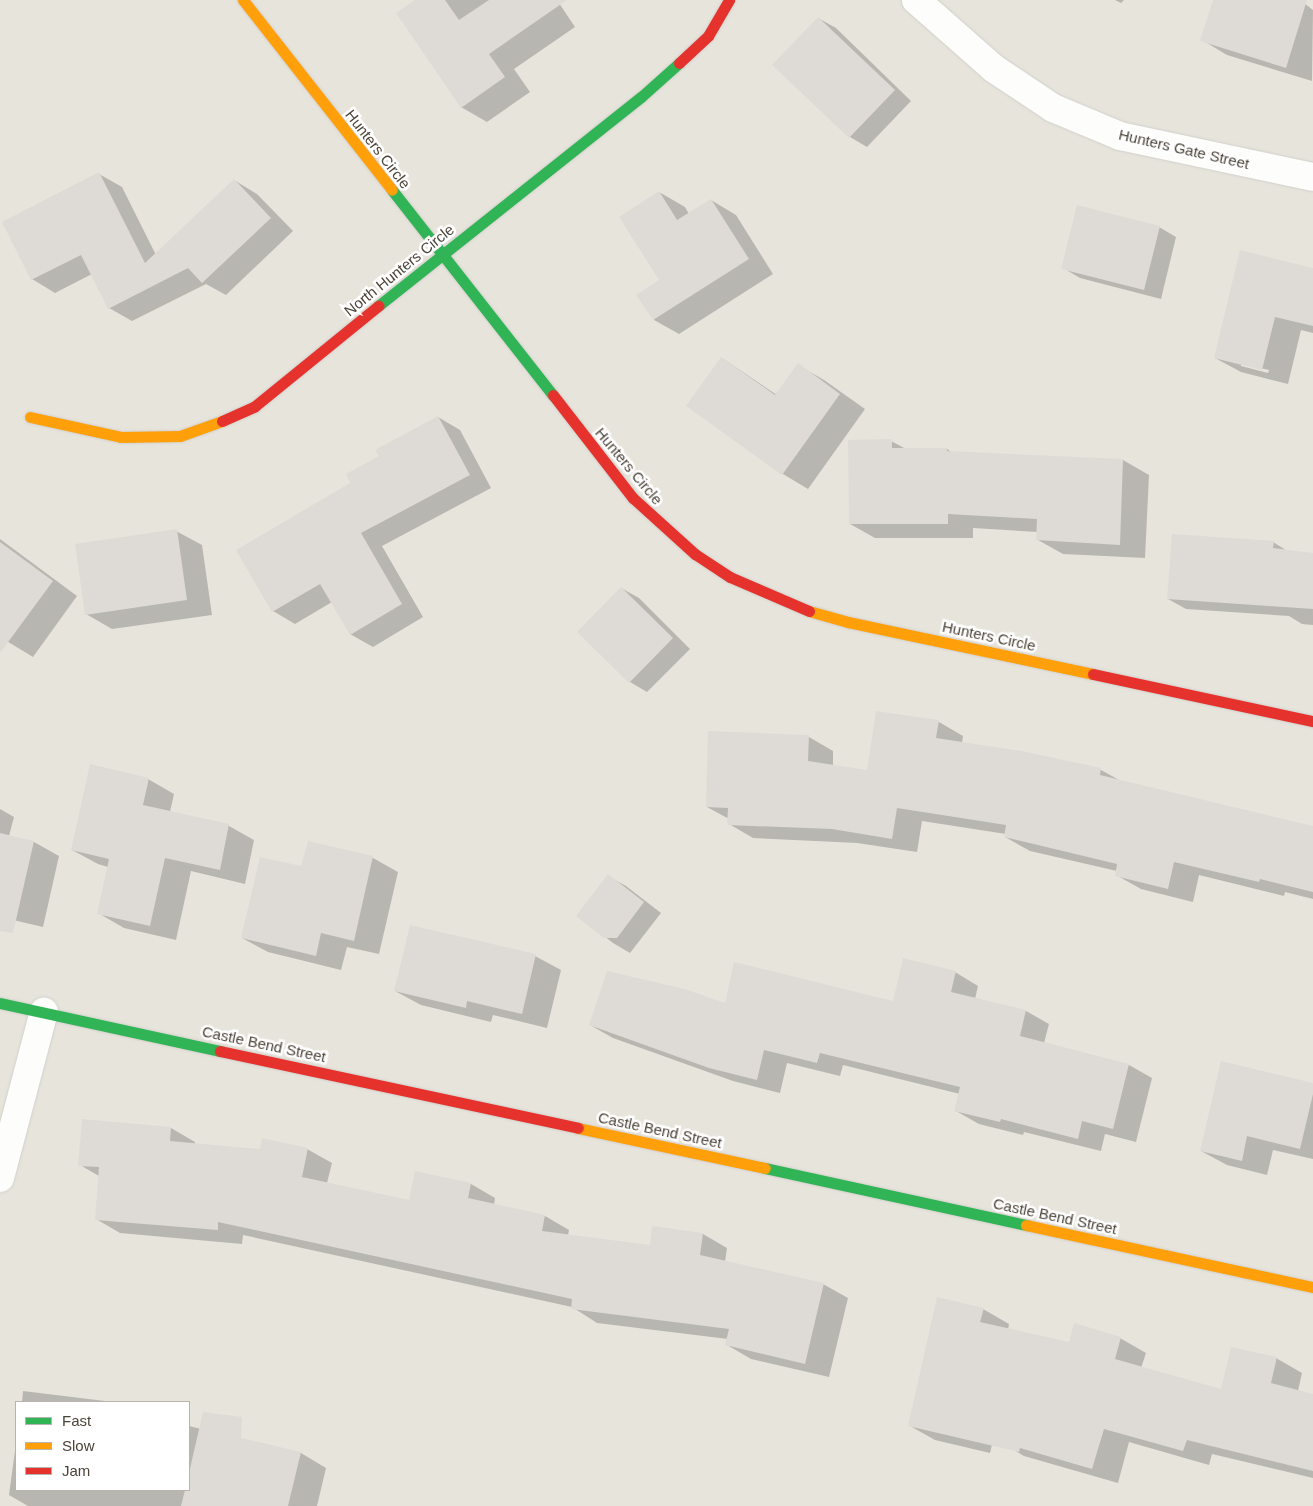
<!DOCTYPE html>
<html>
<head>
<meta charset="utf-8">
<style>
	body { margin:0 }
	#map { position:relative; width:1313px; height:1506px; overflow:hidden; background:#f4f2ee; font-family:Arial,sans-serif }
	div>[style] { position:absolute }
	.residential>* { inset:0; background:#e7e4dc }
	.shadow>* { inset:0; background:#0003 }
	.building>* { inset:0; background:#dedbd6 }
	.roads { filter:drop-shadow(0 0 1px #d2d0cb) drop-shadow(0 0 1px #d2d0cb) }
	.street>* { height:28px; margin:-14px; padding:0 14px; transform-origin:14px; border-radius:14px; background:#fdfdfc }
	.fast>* { height:11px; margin:-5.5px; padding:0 5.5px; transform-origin:5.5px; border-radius:5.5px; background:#30b455 }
	.slow>* { height:11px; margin:-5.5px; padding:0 5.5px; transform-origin:5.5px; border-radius:5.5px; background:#ff9f0a }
	.jam>* { height:11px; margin:-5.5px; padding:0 5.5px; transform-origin:5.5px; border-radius:5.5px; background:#e5322d }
	span { translate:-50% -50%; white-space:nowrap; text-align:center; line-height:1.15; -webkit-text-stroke:5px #fff; paint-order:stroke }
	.street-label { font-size:15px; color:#4b4439 }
	.legend { position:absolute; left:15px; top:1401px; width:175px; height:90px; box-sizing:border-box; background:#fff; border:1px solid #b7b4b0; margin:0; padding:6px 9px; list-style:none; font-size:15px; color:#4b4439 }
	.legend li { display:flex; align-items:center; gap:10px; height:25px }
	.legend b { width:25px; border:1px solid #b7b4b0 }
</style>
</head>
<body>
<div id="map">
	<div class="residential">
		<div style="clip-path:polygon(evenodd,0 0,1313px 0,1313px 1506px,0 1506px,0 0,16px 1402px,189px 1402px,189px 1490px,16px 1490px,16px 1402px)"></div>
	</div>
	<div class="shadow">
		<div style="clip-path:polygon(417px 0,557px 0,575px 27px,514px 69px,530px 92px,487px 122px,461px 107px)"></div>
		<div style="clip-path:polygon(1115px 0,1124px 0,1121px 3px)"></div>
		<div style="clip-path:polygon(1215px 0,1300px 0,1313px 10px,1312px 81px,1227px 55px,1202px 40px)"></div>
		<div style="clip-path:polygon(818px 18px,836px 28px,911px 101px,867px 147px,850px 137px)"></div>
		<div style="clip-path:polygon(99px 174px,122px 187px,156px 255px,234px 180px,257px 194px,293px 231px,226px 295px,206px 284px,132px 321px,109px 308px,92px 274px,55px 293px,32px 279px)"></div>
		<div style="clip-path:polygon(659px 192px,685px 207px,689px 214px,711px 200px,736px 215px,773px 274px,679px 334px,654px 320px,661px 280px)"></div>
		<div style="clip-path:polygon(1159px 227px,1176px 237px,1161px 299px,1080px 278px,1063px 268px)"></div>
		<div style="clip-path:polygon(evenodd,1313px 270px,1313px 333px,1301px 330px,1288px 384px,1241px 372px,1215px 358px,1313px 270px,1241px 364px,1269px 370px,1268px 373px,1241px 366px,1241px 364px)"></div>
		<div style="clip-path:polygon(722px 358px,777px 395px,798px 365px,824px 380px,865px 409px,808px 489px,783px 474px,688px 406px)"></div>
		<div style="clip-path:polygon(438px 417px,460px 430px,491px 488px,382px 546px,423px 617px,373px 647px,350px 634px,332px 602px,295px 624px,273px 611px,352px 484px,381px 457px)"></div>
		<div style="clip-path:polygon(891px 441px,906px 449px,947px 449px,953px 453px,1123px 460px,1149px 475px,1145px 558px,1063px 554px,1038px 540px,1038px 532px,973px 528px,973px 538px,875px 538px,850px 524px)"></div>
		<div style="clip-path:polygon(176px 531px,202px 545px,212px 615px,112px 629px,86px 614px)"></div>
		<div style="clip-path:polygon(0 539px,77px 596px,33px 657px,0 637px)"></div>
		<div style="clip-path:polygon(1273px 542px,1289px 552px,1313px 555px,1313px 625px,1302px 624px,1289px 616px,1186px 609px,1168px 599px)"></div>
		<div style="clip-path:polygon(621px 588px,639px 598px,690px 649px,647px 692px,630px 682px,579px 632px)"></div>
		<div style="clip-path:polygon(939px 722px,963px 736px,962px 743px,1022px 752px,1101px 770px,1121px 781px,1313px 827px,1313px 899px,1285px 892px,1284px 896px,1199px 875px,1193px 902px,1141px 889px,1116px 875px,1117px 871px,1030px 851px,1005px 837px,1006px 834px,922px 821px,917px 852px,857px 843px,753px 838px,729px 824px,729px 819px,707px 807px,809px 737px,833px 751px,833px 766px,868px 771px)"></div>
		<div style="clip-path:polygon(148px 779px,174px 794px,170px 812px,229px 826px,254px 840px,245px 884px,191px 871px,176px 940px,124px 928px,98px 913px,108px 867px,98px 864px,72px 850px)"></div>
		<div style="clip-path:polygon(0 809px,14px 817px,9px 836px,34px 842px,59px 856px,43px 927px,0 917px)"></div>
		<div style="clip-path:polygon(373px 858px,398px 872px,379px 954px,347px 947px,341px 970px,268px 952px,242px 938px,302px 868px)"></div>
		<div style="clip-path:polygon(608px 876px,626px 886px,661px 913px,630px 953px,613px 943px,578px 916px)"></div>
		<div style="clip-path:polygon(535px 956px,561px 970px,547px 1028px,493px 1015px,491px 1022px,421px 1005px,395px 991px)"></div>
		<div style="clip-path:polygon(955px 972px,978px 986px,975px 999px,1026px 1011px,1049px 1024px,1044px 1043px,1129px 1065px,1152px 1078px,1136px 1142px,1105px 1134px,1101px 1151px,1024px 1132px,1023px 1135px,979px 1124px,956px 1111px,960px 1094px,843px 1065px,840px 1076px,787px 1063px,780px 1093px,733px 1081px,613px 1038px,590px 1025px,725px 1004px,894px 1003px)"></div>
		<div style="clip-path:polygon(1313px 1084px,1313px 1159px,1273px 1150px,1267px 1175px,1227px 1165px,1201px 1151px)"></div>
		<div style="clip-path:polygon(171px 1128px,195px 1142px,195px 1144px,261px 1150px,307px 1149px,332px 1163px,327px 1183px,410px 1201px,471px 1184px,495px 1198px,494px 1205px,545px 1216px,569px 1230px,568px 1235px,651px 1246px,703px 1234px,727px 1248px,725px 1262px,823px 1284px,848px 1298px,829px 1377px,751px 1359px,727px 1345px,728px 1339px,597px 1323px,572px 1307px,243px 1235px,242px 1244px,120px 1233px,96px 1219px,99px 1176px,80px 1165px)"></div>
		<div style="clip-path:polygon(983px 1309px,1009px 1324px,1008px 1330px,1070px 1344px,1120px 1338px,1146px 1353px,1141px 1368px,1222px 1390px,1276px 1358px,1302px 1373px,1298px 1391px,1313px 1395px,1313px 1478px,1212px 1454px,1209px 1465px,1129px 1442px,1118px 1483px,1024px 1456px,999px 1441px,999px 1415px,990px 1453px,935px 1440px,910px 1426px)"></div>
		<div style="clip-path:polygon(23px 1391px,113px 1402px,22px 1402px)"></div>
		<div style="clip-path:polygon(189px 1426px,301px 1453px,326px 1468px,317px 1506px,28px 1506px,9px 1495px,16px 1443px,16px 1490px,189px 1490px)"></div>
	</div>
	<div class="building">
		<div style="clip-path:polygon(415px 0,445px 0,459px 20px,489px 0,567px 0,489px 54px,505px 77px,461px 108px,396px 13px)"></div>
		<div style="clip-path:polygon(1213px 0,1307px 0,1286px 68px,1200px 41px)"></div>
		<div style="clip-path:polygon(818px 17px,895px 90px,849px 138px,772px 65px)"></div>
		<div style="clip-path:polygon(99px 172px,145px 263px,234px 179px,271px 218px,202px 283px,188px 268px,108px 309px,81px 255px,31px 280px,2px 222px)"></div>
		<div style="clip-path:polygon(659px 191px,677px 220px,711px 199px,749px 259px,653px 320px,636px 295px,659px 280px,619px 217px)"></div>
		<div style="clip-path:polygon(1077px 205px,1160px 226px,1144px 290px,1061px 269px)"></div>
		<div style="clip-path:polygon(1240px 250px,1313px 268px,1313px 326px,1275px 317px,1262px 370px,1214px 358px)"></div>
		<div style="clip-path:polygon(721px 357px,775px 395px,798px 363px,840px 394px,782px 475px,686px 406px)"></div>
		<div style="clip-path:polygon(438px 416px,470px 475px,361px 533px,402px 604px,350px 635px,320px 584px,272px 612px,236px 550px,350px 483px,346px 474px,379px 456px,375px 450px)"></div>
		<div style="clip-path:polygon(892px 439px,892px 448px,947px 448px,947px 451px,1123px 459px,1120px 545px,1036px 540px,1037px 519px,948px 514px,948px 524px,849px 524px,848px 440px)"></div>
		<div style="clip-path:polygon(177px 529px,187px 600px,85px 615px,75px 544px)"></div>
		<div style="clip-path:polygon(1172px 534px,1274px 541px,1273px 548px,1313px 553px,1313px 609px,1167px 599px)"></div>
		<div style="clip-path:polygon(0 542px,53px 581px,0 653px)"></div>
		<div style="clip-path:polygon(621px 587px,673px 638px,629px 683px,577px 632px)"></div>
		<div style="clip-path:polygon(876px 711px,939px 720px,936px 738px,1022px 751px,1101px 768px,1100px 775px,1313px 826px,1313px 892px,1260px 879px,1259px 882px,1174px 862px,1168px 889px,1115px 876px,1117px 864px,1004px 837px,1006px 825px,897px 808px,892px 839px,832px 829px,727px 825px,728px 808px,706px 807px,708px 731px,809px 735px,808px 761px,867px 770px)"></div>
		<div style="clip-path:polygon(90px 764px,149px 778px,143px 805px,229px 824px,220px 870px,165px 858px,150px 926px,97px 914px,109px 859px,71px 850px)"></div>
		<div style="clip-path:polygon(0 833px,34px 841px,13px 933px,0 931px)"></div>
		<div style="clip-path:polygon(308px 841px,373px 856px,354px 941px,321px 933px,316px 956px,241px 938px,260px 857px,301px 866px)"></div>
		<div style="clip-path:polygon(608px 874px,644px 902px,617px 938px,604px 938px,576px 916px)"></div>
		<div style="clip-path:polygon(410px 925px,536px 954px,522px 1014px,467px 1001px,466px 1008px,394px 991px)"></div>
		<div style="clip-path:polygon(903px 958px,956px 971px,951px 992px,1026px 1010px,1020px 1036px,1129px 1064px,1113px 1129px,1082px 1121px,1078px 1139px,1001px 1119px,1000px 1122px,954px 1111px,960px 1087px,820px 1053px,817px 1063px,764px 1050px,757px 1080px,709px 1068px,589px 1025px,607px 971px,685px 989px,725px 1003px,734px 962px,893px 1001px)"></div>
		<div style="clip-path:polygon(1221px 1061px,1313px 1083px,1313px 1094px,1300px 1149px,1247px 1136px,1242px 1161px,1200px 1151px)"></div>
		<div style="clip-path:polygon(82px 1119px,171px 1127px,170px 1141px,260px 1149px,262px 1138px,308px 1148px,302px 1177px,409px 1200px,415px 1171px,471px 1183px,468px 1198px,545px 1215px,542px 1231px,650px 1245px,652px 1226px,703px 1233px,700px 1255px,824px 1283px,805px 1364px,725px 1345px,729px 1329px,571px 1309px,572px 1299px,218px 1222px,218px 1230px,95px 1220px,99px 1167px,78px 1166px)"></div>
		<div style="clip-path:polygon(937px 1297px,984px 1308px,980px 1322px,1069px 1342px,1074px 1323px,1121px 1337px,1115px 1359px,1221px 1389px,1231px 1347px,1277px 1357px,1271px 1383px,1313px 1394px,1313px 1471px,1187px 1440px,1183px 1451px,1104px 1429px,1092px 1469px,1020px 1448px,1019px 1452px,908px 1426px)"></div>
		<div style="clip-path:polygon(203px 1412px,242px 1417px,241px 1438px,301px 1452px,288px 1506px,181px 1506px,185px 1490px,189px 1490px,189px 1473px)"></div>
	</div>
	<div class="roads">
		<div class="street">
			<div style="left:916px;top:0;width:103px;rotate:41.4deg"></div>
			<div style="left:993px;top:68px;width:72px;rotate:33.7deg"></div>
			<div style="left:1053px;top:108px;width:73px;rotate:22.7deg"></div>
			<div style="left:1120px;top:136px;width:197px;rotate:12deg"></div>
			<div style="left:0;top:1178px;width:172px;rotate:-75.2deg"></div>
		</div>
		<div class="fast">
			<div style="left:392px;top:190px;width:261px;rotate:51.9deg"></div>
			<div style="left:378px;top:306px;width:336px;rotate:-38.5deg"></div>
			<div style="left:641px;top:97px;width:51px;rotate:-41.8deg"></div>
			<div style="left:0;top:1003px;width:225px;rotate:12.3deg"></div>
			<div style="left:765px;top:1168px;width:267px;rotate:12.3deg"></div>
		</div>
		<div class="slow">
			<div style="left:243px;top:0;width:241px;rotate:51.9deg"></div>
			<div style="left:30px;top:417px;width:93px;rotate:12.4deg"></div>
			<div style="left:121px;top:437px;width:59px;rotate:-1deg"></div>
			<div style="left:180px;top:436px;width:45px;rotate:-19.7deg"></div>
			<div style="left:809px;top:611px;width:41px;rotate:15.8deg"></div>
			<div style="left:848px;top:622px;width:250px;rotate:12deg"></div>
			<div style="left:578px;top:1128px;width:191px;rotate:12.1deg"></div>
			<div style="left:1026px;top:1225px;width:294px;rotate:12.2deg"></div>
		</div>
		<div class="jam">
			<div style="left:679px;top:63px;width:40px;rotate:-43deg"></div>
			<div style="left:708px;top:36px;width:42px;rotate:-59.7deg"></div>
			<div style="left:553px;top:395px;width:130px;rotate:52.2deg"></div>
			<div style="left:633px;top:498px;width:84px;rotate:42.1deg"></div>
			<div style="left:695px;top:554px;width:42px;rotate:33.3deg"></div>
			<div style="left:730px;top:577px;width:86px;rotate:23.3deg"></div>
			<div style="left:222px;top:421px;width:36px;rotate:-24deg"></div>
			<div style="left:255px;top:406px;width:159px;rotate:-39.1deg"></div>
			<div style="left:1093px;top:674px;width:225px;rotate:12.1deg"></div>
			<div style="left:220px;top:1051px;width:366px;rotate:12.1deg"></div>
		</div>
	</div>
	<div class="street-label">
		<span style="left:378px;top:149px;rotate:52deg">Hunters Circle</span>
		<span style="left:1184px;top:149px;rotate:13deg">Hunters Gate Street</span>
		<span style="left:399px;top:270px;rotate:-39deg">North Hunters Circle</span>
		<span style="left:629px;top:466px;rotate:50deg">Hunters Circle</span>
		<span style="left:989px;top:636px;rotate:12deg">Hunters Circle</span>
		<span style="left:264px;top:1044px;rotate:12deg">Castle Bend Street</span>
		<span style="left:660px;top:1130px;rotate:12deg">Castle Bend Street</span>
		<span style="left:1055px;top:1216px;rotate:12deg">Castle Bend Street</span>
	</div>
	<ul class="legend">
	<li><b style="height:6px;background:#30b455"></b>Fast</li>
	<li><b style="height:6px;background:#ff9f0a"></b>Slow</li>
	<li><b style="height:6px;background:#e5322d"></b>Jam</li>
	</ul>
</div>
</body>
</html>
